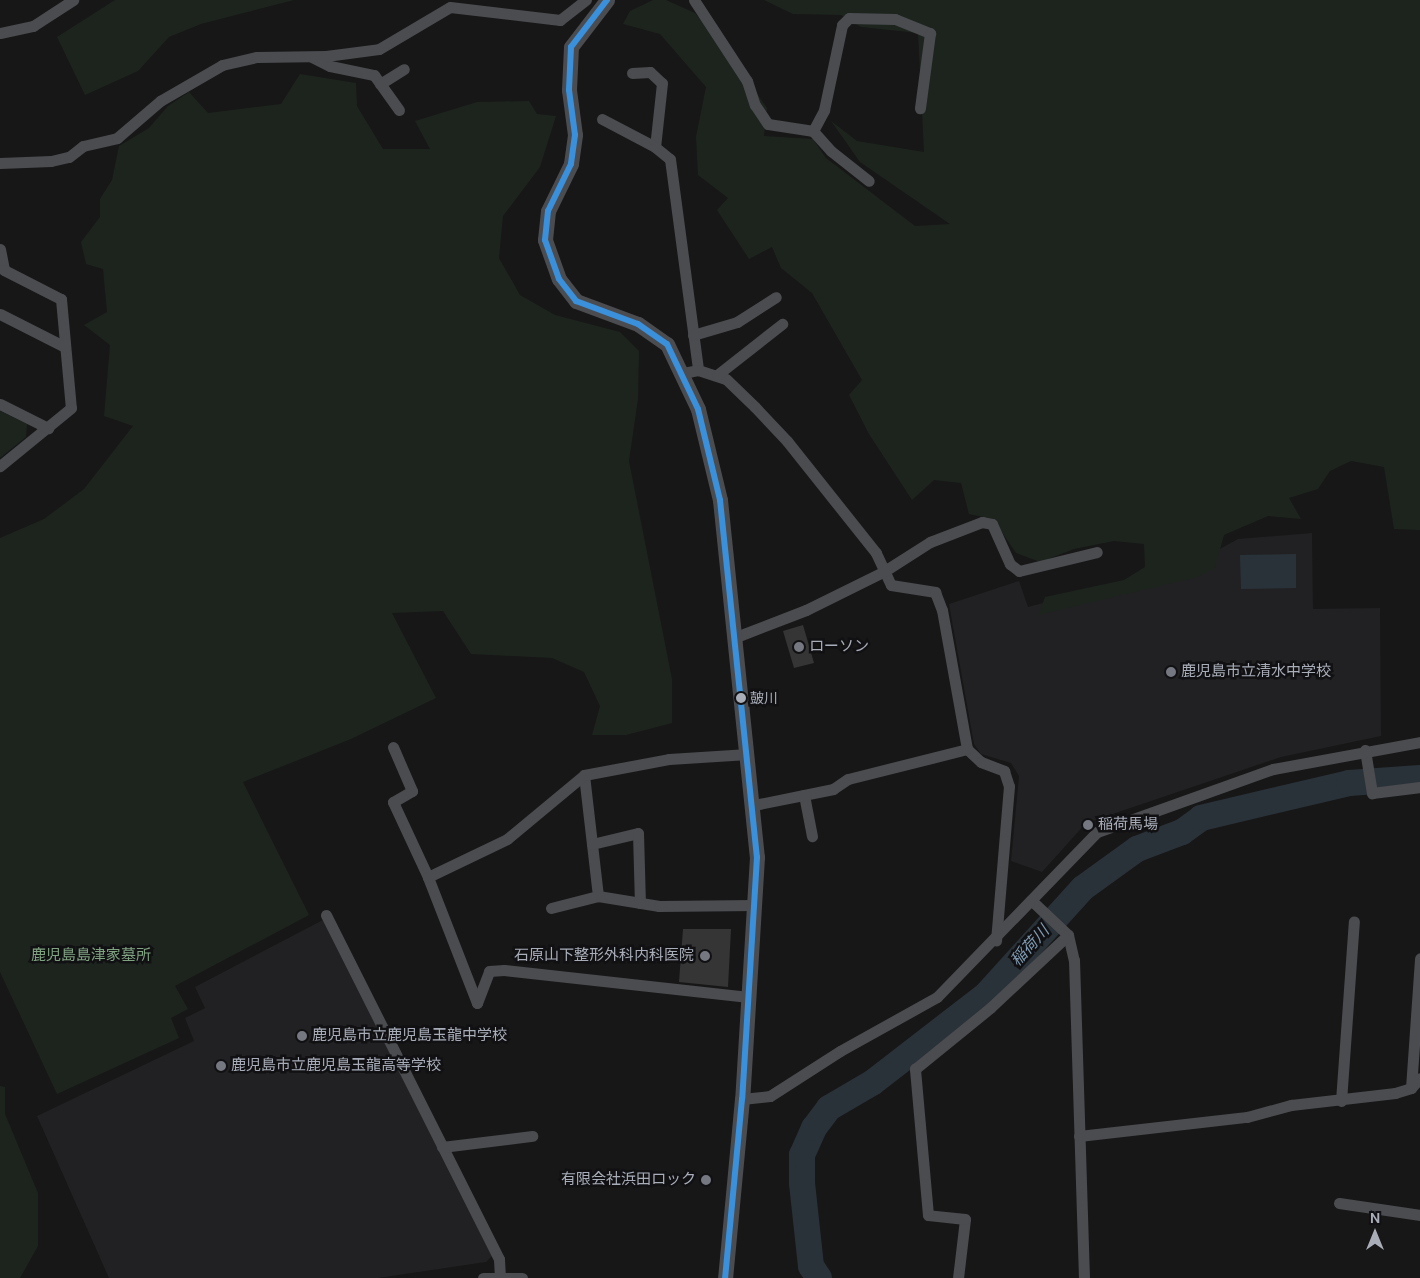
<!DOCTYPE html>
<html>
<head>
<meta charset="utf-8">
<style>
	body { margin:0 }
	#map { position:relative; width:1420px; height:1278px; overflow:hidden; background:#171717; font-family:"DM Sans","Noto Sans JP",sans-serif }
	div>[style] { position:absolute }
	.built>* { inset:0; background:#212123 }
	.green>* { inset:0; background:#1d241e }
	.water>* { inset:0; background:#2a3239 }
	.river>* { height:26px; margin:-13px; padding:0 13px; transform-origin:13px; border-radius:13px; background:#2a3239 }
	.building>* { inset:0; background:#353536 }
	.minor>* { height:11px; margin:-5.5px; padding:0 5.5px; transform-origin:5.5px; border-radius:5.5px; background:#4b4c50 }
	.tertiary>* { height:15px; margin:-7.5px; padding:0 7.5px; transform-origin:7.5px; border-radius:7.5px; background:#4b4c50 }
	.bus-1>* { height:6px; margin:-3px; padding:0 3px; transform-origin:3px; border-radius:3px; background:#3a90db }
	.dots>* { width:14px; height:14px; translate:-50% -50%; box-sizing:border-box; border:2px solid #111113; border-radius:50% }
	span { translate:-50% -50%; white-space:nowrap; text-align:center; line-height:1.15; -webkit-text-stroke:5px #111113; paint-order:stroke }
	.bus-label { font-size:14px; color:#a8adb8 }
	.left { translate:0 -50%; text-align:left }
	.poi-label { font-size:15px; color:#a8adb8 }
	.right { translate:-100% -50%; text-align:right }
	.park-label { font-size:15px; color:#7fa381 }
	.water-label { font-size:16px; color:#7f9bb3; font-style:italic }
	.north { position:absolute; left:1350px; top:1208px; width:50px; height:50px; -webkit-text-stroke:4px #111113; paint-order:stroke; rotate:0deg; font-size:14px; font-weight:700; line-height:20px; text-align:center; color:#a8adb8 }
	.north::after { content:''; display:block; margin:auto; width:18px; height:22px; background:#a8adb8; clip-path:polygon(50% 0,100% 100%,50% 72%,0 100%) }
</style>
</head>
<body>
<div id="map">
	<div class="built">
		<div style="clip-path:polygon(1312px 533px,1313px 609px,1380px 608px,1381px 736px,1281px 757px,1086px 823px,1042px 872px,1011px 861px,1019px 776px,1011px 763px,981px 754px,974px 744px,949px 604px,1019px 581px,1028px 607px,1198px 561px,1238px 539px)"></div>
		<div style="clip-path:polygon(323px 920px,492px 1256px,486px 1262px,378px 1278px,109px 1278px,37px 1116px,194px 1041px,185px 1018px,205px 1008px,195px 987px)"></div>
	</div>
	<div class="green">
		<div style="clip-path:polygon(115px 0,294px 0,201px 24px,169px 37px,138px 71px,85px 95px,57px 37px)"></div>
		<div style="clip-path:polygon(653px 0,666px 0,695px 13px,724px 47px,767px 108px,764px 136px,813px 139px,826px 158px,915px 226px,950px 224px,860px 162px,831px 121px,857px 141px,924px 152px,918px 33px,861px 27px,841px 15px,793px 14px,764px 0,1420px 0,1420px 530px,1394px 529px,1384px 467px,1351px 461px,1330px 471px,1318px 489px,1289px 498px,1301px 519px,1268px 516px,1224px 535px,1215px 568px,1198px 577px,1038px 615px,1045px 597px,1124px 580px,1145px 567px,1144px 544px,1114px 541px,1074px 549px,1040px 562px,1016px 553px,993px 519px,969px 514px,961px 483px,934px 480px,912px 500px,869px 434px,849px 395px,862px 380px,812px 293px,781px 268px,772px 247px,749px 259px,717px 210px,728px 198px,698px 175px,696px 137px,706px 87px,660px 34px,623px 24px,630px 11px)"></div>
		<div style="clip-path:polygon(300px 74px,356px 83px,357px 106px,383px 149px,430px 149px,415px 121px,477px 102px,529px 101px,537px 114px,556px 116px,540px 167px,503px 216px,499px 258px,520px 295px,555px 315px,620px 332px,639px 351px,638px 399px,629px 461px,672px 679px,672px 723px,626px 735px,592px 735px,600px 706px,584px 672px,552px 658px,471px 654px,443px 611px,392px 613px,436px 698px,351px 739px,243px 782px,309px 915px,175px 986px,188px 1009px,171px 1018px,179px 1038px,57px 1094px,0 972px,0 538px,44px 519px,84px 489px,133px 426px,104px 416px,110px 345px,84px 325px,107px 312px,103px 269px,86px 264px,81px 242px,100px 217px,100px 199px,112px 180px,119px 146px,149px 128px,168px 106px,189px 92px,208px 113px,281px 104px)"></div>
		<div style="clip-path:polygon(0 411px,27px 424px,26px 437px,0 458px)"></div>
		<div style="clip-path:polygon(0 1086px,5px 1087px,5px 1114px,38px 1193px,38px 1246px,20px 1278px,0 1278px)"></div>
	</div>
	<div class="water">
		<div style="clip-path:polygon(1296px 554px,1296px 588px,1241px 589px,1240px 555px)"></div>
	</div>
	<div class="river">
		<div style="left:819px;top:1278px;width:14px;rotate:-124deg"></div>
		<div style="left:811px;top:1266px;width:83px;rotate:-96.2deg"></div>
		<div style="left:802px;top:1183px;width:28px;rotate:-90deg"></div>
		<div style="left:802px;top:1155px;width:30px;rotate:-66deg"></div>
		<div style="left:814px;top:1128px;width:25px;rotate:-53deg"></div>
		<div style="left:829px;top:1108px;width:50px;rotate:-30.2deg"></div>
		<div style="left:872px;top:1083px;width:144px;rotate:-37.7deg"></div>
		<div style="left:986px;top:995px;width:144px;rotate:-47.8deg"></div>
		<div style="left:1083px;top:888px;width:67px;rotate:-35.8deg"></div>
		<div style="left:1137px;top:849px;width:48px;rotate:-20.7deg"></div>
		<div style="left:1182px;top:832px;width:24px;rotate:-36deg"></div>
		<div style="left:1201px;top:818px;width:152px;rotate:-13.3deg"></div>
		<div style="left:1349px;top:783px;width:71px;rotate:-4deg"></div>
	</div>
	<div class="building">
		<div style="clip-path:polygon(803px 625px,814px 663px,794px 668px,783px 631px)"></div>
		<div style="clip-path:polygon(683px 929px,731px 929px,728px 987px,679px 982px)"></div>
	</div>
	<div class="minor">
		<div style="left:694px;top:0;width:97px;rotate:56.8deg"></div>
		<div style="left:747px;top:81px;width:25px;rotate:72deg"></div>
		<div style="left:755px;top:105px;width:23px;rotate:56deg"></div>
		<div style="left:768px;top:124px;width:46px;rotate:8.8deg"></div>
		<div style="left:813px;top:131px;width:27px;rotate:48deg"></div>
		<div style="left:831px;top:151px;width:48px;rotate:38.3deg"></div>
		<div style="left:0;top:33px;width:34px;rotate:-12deg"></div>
		<div style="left:33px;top:26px;width:48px;rotate:-33deg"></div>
		<div style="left:312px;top:57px;width:20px;rotate:27deg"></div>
		<div style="left:330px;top:66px;width:45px;rotate:11.6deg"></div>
		<div style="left:374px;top:75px;width:43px;rotate:54.5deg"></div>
		<div style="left:632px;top:73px;width:18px;rotate:-3deg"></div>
		<div style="left:650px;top:72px;width:16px;rotate:43deg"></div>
		<div style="left:662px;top:83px;width:64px;rotate:96.2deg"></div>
		<div style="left:380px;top:84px;width:28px;rotate:-32deg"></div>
		<div style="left:602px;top:119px;width:60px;rotate:27.8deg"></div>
		<div style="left:655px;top:147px;width:19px;rotate:39deg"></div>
		<div style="left:670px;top:159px;width:213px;rotate:82.4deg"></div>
		<div style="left:813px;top:131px;width:24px;rotate:-62deg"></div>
		<div style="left:824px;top:110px;width:87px;rotate:-78deg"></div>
		<div style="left:842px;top:25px;width:10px;rotate:-45deg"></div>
		<div style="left:849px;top:18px;width:46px;rotate:1.2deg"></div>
		<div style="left:895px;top:19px;width:38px;rotate:22deg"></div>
		<div style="left:930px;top:33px;width:76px;rotate:97.6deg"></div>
		<div style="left:0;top:163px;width:51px;rotate:-2.2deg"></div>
		<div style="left:51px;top:161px;width:18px;rotate:-13deg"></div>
		<div style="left:69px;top:157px;width:18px;rotate:-38deg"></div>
		<div style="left:83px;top:146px;width:35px;rotate:-13deg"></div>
		<div style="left:117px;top:138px;width:57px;rotate:-40.7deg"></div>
		<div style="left:160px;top:101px;width:72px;rotate:-30.1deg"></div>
		<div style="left:222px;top:65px;width:36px;rotate:-13deg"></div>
		<div style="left:257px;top:57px;width:69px;rotate:-0.8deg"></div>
		<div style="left:326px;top:56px;width:53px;rotate:-7.5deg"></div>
		<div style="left:379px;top:49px;width:82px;rotate:-30.6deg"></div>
		<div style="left:450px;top:7px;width:111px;rotate:6.7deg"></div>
		<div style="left:560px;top:20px;width:33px;rotate:-38deg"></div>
		<div style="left:0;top:249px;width:21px;rotate:79deg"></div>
		<div style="left:4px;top:270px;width:64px;rotate:27deg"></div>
		<div style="left:61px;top:299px;width:109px;rotate:84.8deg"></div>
		<div style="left:71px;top:408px;width:92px;rotate:140.8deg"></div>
		<div style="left:0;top:314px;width:73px;rotate:26.9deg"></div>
		<div style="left:693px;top:335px;width:46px;rotate:-16.5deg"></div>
		<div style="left:737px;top:322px;width:46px;rotate:-32.7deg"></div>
		<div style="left:683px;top:373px;width:15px;rotate:-11deg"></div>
		<div style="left:698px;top:370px;width:29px;rotate:18deg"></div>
		<div style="left:726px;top:379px;width:40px;rotate:44deg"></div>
		<div style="left:755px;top:407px;width:47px;rotate:46.7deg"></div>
		<div style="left:787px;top:441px;width:143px;rotate:51.5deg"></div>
		<div style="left:876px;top:553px;width:35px;rotate:65deg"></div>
		<div style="left:891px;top:585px;width:45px;rotate:9deg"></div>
		<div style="left:935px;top:592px;width:19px;rotate:69deg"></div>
		<div style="left:942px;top:610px;width:141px;rotate:79.8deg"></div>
		<div style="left:967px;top:749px;width:19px;rotate:43deg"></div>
		<div style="left:981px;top:762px;width:25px;rotate:21deg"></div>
		<div style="left:1004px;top:771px;width:16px;rotate:72deg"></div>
		<div style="left:1009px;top:786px;width:155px;rotate:94.8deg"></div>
		<div style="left:717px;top:375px;width:83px;rotate:-38.1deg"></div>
		<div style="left:0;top:404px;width:54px;rotate:26.6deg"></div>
		<div style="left:736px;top:637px;width:75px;rotate:-21.1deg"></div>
		<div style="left:806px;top:610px;width:86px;rotate:-26.3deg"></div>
		<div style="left:883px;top:572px;width:56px;rotate:-32.6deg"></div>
		<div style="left:930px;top:542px;width:56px;rotate:-21deg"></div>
		<div style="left:982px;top:522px;width:10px;rotate:11deg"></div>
		<div style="left:992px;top:524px;width:44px;rotate:65.8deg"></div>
		<div style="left:1010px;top:564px;width:11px;rotate:38deg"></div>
		<div style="left:1019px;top:571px;width:80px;rotate:-13.7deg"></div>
		<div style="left:393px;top:747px;width:48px;rotate:66.6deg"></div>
		<div style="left:412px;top:791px;width:22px;rotate:150deg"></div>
		<div style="left:393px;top:802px;width:83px;rotate:65deg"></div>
		<div style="left:1365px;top:750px;width:44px;rotate:80.8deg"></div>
		<div style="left:1372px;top:793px;width:48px;rotate:-7.1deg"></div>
		<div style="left:584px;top:775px;width:122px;rotate:83.4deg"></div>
		<div style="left:598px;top:896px;width:62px;rotate:9.3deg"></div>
		<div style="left:659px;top:906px;width:96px;rotate:-0.6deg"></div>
		<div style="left:804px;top:795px;width:42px;rotate:79deg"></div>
		<div style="left:754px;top:805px;width:81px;rotate:-11.4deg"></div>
		<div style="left:833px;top:789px;width:18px;rotate:-34deg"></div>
		<div style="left:848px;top:779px;width:123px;rotate:-14.1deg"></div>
		<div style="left:592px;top:844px;width:47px;rotate:-13.4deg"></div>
		<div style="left:638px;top:833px;width:70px;rotate:88.4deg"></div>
		<div style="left:1031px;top:900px;width:51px;rotate:43.4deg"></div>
		<div style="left:1068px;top:935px;width:26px;rotate:77deg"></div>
		<div style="left:1074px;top:960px;width:318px;rotate:88.2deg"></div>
		<div style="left:551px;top:908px;width:49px;rotate:-14.3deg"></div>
		<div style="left:326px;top:915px;width:385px;rotate:63.3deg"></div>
		<div style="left:499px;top:1259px;width:17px;rotate:87deg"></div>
		<div style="left:477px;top:1003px;width:135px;rotate:-111.3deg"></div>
		<div style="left:428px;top:877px;width:88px;rotate:-25.7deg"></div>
		<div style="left:507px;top:839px;width:100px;rotate:-39.7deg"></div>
		<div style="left:584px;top:775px;width:86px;rotate:-10.7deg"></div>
		<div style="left:669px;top:759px;width:79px;rotate:-3.6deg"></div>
		<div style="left:477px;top:1003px;width:34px;rotate:-69deg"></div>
		<div style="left:489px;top:971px;width:15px;rotate:-4deg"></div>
		<div style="left:504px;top:970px;width:246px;rotate:6.3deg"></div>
		<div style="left:1411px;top:1088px;width:130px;rotate:-86deg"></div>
		<div style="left:742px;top:1099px;width:28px;rotate:-6deg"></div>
		<div style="left:770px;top:1096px;width:83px;rotate:-32.7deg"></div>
		<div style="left:840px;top:1051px;width:111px;rotate:-29.1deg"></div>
		<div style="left:937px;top:997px;width:230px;rotate:-45.9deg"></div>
		<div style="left:1097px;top:832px;width:187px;rotate:-19.7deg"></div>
		<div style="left:1273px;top:769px;width:149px;rotate:-10.4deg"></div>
		<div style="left:1341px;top:1101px;width:180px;rotate:-85.9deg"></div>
		<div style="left:1079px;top:1136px;width:169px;rotate:-6.5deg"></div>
		<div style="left:1247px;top:1117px;width:46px;rotate:-15.3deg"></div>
		<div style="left:1291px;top:1105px;width:105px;rotate:-6.6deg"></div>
		<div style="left:1395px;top:1093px;width:17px;rotate:-17deg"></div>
		<div style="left:1411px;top:1088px;width:13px;rotate:-48deg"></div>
		<div style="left:442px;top:1147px;width:91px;rotate:-7deg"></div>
		<div style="left:1339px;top:1203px;width:82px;rotate:8.4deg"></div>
		<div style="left:483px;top:1278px;width:39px"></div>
		<div style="left:958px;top:1278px;width:59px;rotate:-83.2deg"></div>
		<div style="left:965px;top:1219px;width:37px;rotate:-174deg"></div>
		<div style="left:928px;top:1215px;width:147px;rotate:-95.1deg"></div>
		<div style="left:915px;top:1069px;width:97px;rotate:-39.1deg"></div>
		<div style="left:990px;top:1008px;width:107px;rotate:-43.1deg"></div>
	</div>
	<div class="tertiary">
		<div style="left:607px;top:0;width:59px;rotate:127.5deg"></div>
		<div style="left:571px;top:47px;width:43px;rotate:92.7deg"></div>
		<div style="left:569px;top:90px;width:45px;rotate:82.4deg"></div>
		<div style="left:575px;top:135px;width:29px;rotate:98deg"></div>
		<div style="left:571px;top:164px;width:52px;rotate:116.1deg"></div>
		<div style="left:548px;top:211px;width:29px;rotate:96deg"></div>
		<div style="left:545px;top:240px;width:41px;rotate:70.3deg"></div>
		<div style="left:559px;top:279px;width:28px;rotate:52deg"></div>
		<div style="left:576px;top:301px;width:66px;rotate:20.4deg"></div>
		<div style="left:638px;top:324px;width:35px;rotate:35deg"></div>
		<div style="left:667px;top:344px;width:72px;rotate:64.5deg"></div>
		<div style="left:698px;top:409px;width:94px;rotate:76.4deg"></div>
		<div style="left:720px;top:500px;width:359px;rotate:84.1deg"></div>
		<div style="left:757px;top:857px;width:242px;rotate:93.5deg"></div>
		<div style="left:742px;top:1099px;width:180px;rotate:95.4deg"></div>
	</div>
	<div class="bus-1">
		<div style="left:607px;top:0;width:59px;rotate:127.5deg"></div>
		<div style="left:571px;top:47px;width:43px;rotate:92.7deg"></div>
		<div style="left:569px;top:90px;width:45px;rotate:82.4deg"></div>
		<div style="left:575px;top:135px;width:29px;rotate:98deg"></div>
		<div style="left:571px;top:164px;width:52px;rotate:116.1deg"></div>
		<div style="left:548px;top:211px;width:29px;rotate:96deg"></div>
		<div style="left:545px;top:240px;width:41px;rotate:70.3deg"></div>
		<div style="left:559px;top:279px;width:28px;rotate:52deg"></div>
		<div style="left:576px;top:301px;width:66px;rotate:20.4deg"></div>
		<div style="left:638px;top:324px;width:35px;rotate:35deg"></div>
		<div style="left:667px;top:344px;width:72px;rotate:64.5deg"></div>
		<div style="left:698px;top:409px;width:94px;rotate:76.4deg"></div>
		<div style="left:720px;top:500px;width:359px;rotate:84.1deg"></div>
		<div style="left:757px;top:857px;width:242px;rotate:93.5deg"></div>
		<div style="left:742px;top:1099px;width:180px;rotate:95.4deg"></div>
	</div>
	<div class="dots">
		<div style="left:799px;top:647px;background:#757880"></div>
		<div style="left:1171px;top:672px;background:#757880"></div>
		<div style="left:741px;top:698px;background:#a8adb8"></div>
		<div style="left:1088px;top:825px;background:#757880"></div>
		<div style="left:705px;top:956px;background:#757880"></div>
		<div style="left:302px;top:1036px;background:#757880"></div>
		<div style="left:221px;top:1066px;background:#757880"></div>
		<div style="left:706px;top:1180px;background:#757880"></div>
	</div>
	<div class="bus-label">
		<span class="left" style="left:750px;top:698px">皷川</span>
	</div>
	<div class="poi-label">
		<span class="left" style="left:809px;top:647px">ローソン</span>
		<span class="left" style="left:1181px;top:672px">鹿児島市立清水中学校</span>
		<span class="left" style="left:1098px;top:825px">稲荷馬場</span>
		<span class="right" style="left:694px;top:956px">石原山下整形外科内科医院</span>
		<span class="left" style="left:312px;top:1036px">鹿児島市立鹿児島玉龍中学校</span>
		<span class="left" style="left:231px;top:1066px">鹿児島市立鹿児島玉龍高等学校</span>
		<span class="right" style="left:696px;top:1180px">有限会社浜田ロック</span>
	</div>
	<div class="park-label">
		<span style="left:91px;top:956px">鹿児島島津家墓所</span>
	</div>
	<div class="water-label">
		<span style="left:1030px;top:946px;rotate:-48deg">稲荷川</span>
	</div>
	<div class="north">N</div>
</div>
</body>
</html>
